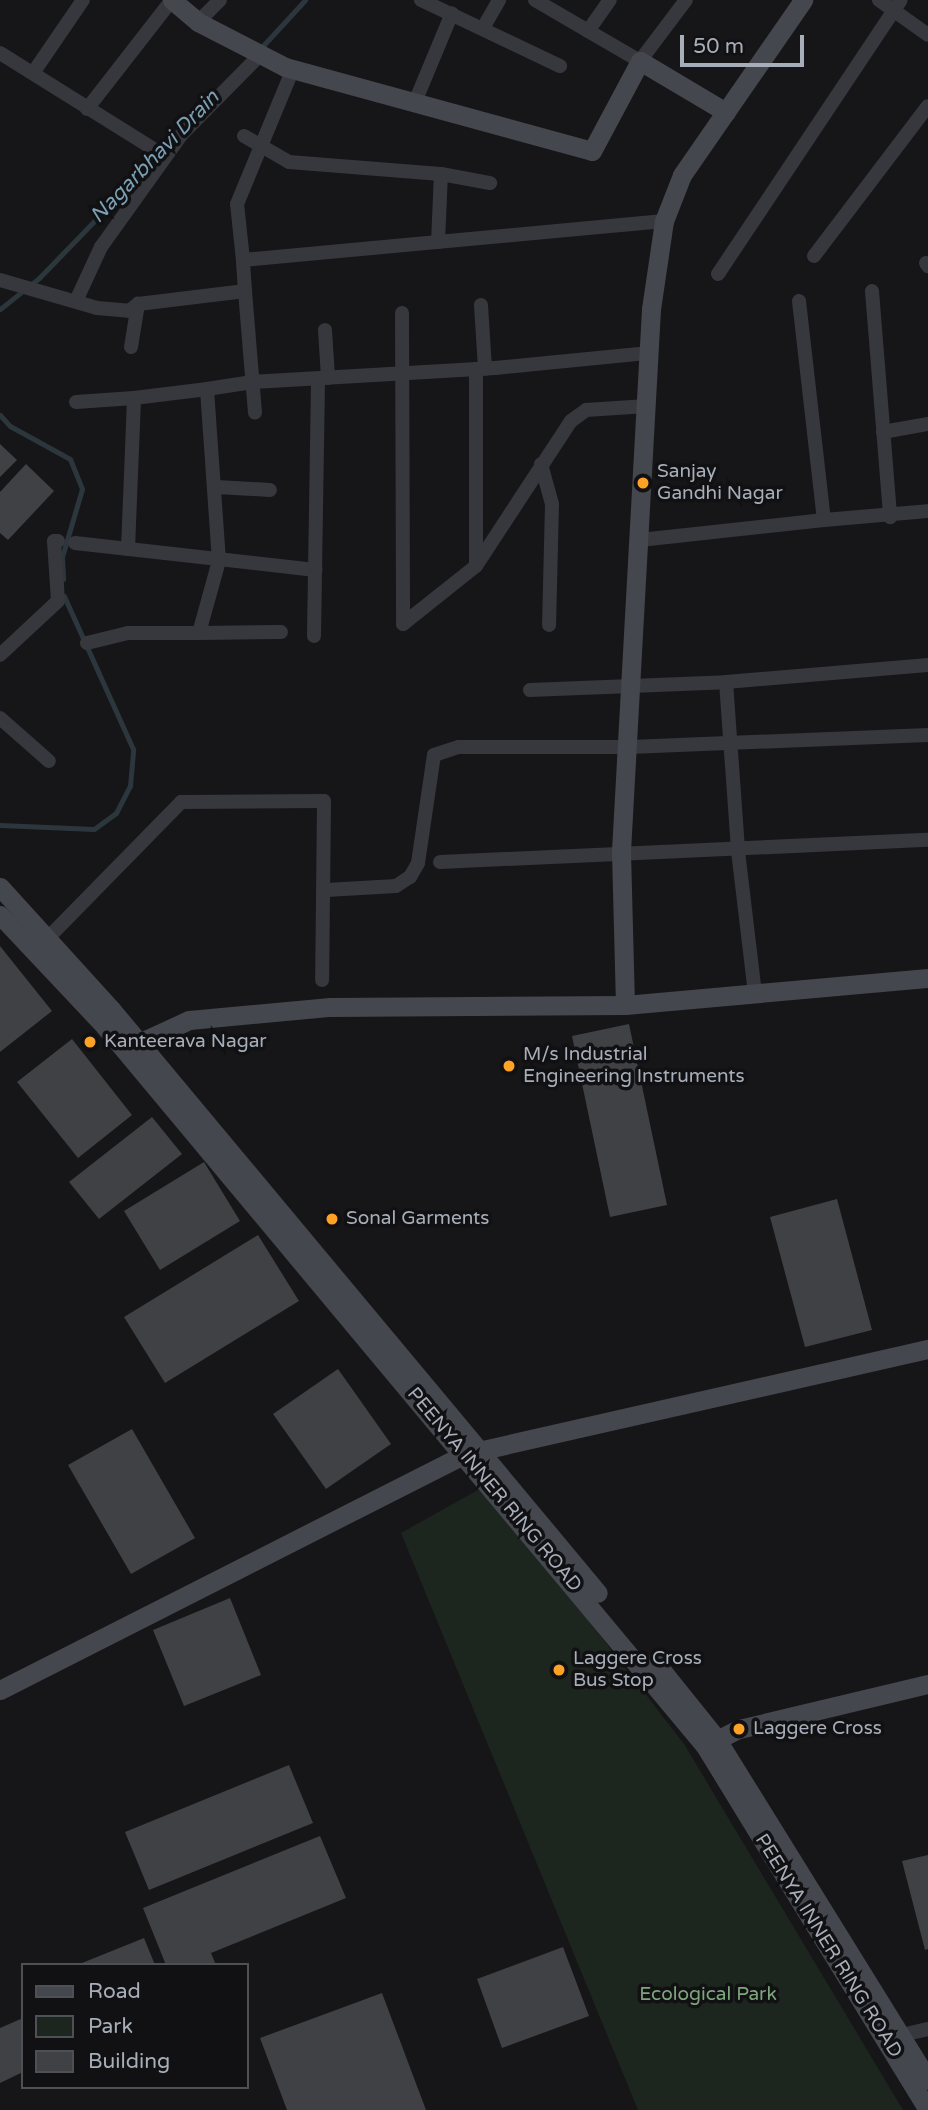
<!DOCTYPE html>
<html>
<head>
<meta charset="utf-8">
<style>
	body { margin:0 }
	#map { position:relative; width:928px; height:2110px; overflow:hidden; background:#161618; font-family:"Varela Round",sans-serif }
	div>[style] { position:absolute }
	.green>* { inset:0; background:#1d261e }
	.stream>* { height:5px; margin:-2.5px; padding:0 2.5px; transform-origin:2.5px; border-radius:2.5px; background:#2b373d }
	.building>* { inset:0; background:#404145 }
	.street>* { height:14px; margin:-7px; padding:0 7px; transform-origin:7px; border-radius:7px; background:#36383d }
	.secondary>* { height:19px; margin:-9.5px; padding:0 9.5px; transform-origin:9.5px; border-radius:9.5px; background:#44474d }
	.dots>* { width:19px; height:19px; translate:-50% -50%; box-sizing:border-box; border:4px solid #111113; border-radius:50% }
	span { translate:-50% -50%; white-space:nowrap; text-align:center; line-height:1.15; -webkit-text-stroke:7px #111113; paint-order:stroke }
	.poi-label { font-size:19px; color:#a7aeb9 }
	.left { translate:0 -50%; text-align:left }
	.street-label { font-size:19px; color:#a7aeb9 }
	.park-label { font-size:19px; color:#7ea57c }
	.water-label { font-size:21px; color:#7ba0b6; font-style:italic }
	.legend { position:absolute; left:21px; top:1963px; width:228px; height:126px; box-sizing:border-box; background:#111113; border:2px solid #4d5055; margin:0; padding:9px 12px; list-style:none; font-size:21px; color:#a7aeb9 }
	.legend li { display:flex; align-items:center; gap:14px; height:35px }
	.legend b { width:35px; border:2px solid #4d5055 }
	.scale { position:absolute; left:680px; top:35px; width:124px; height:32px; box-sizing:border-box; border:4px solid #a7aeb9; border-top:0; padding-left:9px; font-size:21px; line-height:24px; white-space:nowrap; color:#a7aeb9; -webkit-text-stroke:5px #111113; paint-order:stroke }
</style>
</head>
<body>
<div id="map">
	<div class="green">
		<div style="clip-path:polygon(485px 1486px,684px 1744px,903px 2110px,638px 2110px,401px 1533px)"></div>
	</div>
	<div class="stream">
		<div style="left:259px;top:50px;width:68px;rotate:-47.4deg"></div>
		<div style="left:0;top:309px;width:50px;rotate:-38.5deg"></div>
		<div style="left:39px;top:278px;width:171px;rotate:-45.9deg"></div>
		<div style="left:0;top:415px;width:15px;rotate:48deg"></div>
		<div style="left:10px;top:426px;width:68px;rotate:28.8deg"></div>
		<div style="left:70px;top:459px;width:32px;rotate:68deg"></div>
		<div style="left:82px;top:489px;width:71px;rotate:106.4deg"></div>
		<div style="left:62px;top:557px;width:22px;rotate:87deg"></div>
		<div style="left:0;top:825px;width:94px;rotate:2.4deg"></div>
		<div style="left:94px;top:829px;width:27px;rotate:-36deg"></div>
		<div style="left:116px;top:813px;width:30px;rotate:-63deg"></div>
		<div style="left:130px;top:786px;width:37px;rotate:-85deg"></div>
		<div style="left:133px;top:749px;width:168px;rotate:-114.3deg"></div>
	</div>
	<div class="building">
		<div style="clip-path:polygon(0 444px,17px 460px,0 477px)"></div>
		<div style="clip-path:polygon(26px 464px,54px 491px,8px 540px,0 533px,0 492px)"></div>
		<div style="clip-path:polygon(0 946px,52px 1011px,0 1052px)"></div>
		<div style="clip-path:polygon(629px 1024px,667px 1205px,610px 1217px,572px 1036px)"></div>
		<div style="clip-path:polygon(72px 1039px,132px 1115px,78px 1158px,17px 1082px)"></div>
		<div style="clip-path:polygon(152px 1117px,182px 1154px,99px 1219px,69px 1182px)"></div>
		<div style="clip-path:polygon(204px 1162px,240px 1221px,160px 1270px,124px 1211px)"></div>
		<div style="clip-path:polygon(837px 1199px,872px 1330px,805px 1347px,770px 1217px)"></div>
		<div style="clip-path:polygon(258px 1235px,299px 1301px,165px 1383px,124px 1317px)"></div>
		<div style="clip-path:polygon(338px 1369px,391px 1444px,326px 1489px,273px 1414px)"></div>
		<div style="clip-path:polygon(132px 1429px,195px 1538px,131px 1574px,68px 1465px)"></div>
		<div style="clip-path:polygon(230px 1598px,261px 1675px,184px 1706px,153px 1630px)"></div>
		<div style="clip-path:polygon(289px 1765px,313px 1823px,149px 1890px,125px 1832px)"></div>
		<div style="clip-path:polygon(320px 1836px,346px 1898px,211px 1953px,216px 1965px,166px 1965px,143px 1908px)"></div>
		<div style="clip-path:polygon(928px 1855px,928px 1949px,925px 1950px,902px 1861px)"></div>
		<div style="clip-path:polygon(144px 1938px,155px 1965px,83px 1965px,82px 1963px)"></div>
		<div style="clip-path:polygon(563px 1947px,589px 2016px,502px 2048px,477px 1979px)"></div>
		<div style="clip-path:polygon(382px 1993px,426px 2110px,287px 2110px,260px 2038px)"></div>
		<div style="clip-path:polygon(23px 2018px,23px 2072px,0 2083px,0 2028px)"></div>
	</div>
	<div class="street">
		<div style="left:421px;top:0;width:154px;rotate:25.4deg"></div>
		<div style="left:535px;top:0;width:121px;rotate:30.2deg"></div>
		<div style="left:640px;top:61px;width:76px;rotate:-53deg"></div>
		<div style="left:879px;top:0;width:60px;rotate:35.5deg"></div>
		<div style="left:198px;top:22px;width:31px;rotate:-45deg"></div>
		<div style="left:483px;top:28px;width:32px;rotate:-60deg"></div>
		<div style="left:588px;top:31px;width:38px;rotate:-55deg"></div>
		<div style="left:0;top:53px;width:195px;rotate:32deg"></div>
		<div style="left:33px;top:73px;width:88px;rotate:-55.6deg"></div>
		<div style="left:415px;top:102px;width:96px;rotate:-67.4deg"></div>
		<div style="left:87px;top:109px;width:138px;rotate:-52.1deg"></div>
		<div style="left:244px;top:136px;width:52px;rotate:30deg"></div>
		<div style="left:289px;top:162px;width:152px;rotate:4.5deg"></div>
		<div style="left:441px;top:174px;width:50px;rotate:10.4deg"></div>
		<div style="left:438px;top:242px;width:68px;rotate:-87.5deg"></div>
		<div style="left:814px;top:256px;width:188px;rotate:-52.8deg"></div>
		<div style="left:243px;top:260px;width:56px;rotate:-96.1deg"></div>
		<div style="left:237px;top:204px;width:146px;rotate:-67.5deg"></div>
		<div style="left:926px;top:263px;width:4px;rotate:56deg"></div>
		<div style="left:718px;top:274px;width:329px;rotate:-56.3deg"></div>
		<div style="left:0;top:280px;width:101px;rotate:16.1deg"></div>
		<div style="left:97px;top:308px;width:32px;rotate:5deg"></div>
		<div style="left:129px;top:311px;width:11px;rotate:-38deg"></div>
		<div style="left:138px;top:304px;width:108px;rotate:-6.9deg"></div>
		<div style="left:245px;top:291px;width:31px;rotate:-94deg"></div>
		<div style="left:243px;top:260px;width:423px;rotate:-5.3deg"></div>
		<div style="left:245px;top:291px;width:122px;rotate:85.3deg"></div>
		<div style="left:872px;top:291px;width:227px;rotate:85.4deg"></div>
		<div style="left:76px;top:301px;width:60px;rotate:-65.2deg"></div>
		<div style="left:101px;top:247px;width:139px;rotate:-54.4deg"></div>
		<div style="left:182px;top:134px;width:111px;rotate:-45.4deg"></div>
		<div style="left:799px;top:301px;width:220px;rotate:83.5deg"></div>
		<div style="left:824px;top:520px;width:104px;rotate:-4.9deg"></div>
		<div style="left:481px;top:305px;width:64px;rotate:86.4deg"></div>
		<div style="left:402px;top:313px;width:311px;rotate:89.8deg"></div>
		<div style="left:403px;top:624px;width:93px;rotate:-38.5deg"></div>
		<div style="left:476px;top:566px;width:173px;rotate:-56.8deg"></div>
		<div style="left:571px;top:421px;width:19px;rotate:-36deg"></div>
		<div style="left:586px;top:410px;width:61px;rotate:-3.8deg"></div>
		<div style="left:325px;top:330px;width:48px;rotate:86.4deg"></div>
		<div style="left:131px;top:347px;width:44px;rotate:-80.8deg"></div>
		<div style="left:76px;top:402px;width:58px;rotate:-3.9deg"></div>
		<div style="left:883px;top:432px;width:46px;rotate:-10.1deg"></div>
		<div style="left:541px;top:464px;width:41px;rotate:74.6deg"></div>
		<div style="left:552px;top:504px;width:121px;rotate:91.4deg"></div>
		<div style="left:217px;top:487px;width:53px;rotate:3.2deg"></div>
		<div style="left:640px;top:540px;width:185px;rotate:-6.2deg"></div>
		<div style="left:75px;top:543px;width:242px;rotate:6.4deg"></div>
		<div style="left:128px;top:549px;width:151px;rotate:-87.7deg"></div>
		<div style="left:134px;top:398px;width:74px;rotate:-7deg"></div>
		<div style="left:476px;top:565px;width:196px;rotate:-90deg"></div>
		<div style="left:199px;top:633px;width:82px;rotate:-0.7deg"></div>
		<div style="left:314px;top:636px;width:256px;rotate:-89.1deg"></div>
		<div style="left:87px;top:643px;width:42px;rotate:-13.7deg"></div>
		<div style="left:128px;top:633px;width:71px"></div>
		<div style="left:199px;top:633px;width:75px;rotate:-74.5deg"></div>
		<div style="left:219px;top:561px;width:172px;rotate:-94deg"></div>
		<div style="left:207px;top:389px;width:46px;rotate:-8.8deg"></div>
		<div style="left:252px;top:382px;width:243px;rotate:-3.3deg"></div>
		<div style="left:495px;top:368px;width:155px;rotate:-5.6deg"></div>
		<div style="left:0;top:655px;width:79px;rotate:-43deg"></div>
		<div style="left:58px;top:601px;width:60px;rotate:-93.8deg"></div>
		<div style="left:54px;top:541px;width:4px"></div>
		<div style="left:726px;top:682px;width:169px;rotate:85.9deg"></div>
		<div style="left:738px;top:851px;width:144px;rotate:83.2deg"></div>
		<div style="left:530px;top:690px;width:196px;rotate:-2.3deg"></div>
		<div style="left:726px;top:682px;width:203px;rotate:-4.8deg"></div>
		<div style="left:0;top:718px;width:65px;rotate:41.3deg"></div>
		<div style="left:440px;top:862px;width:488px;rotate:-2.6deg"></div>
		<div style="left:326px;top:890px;width:70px;rotate:-3.3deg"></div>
		<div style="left:396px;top:886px;width:17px;rotate:-33deg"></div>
		<div style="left:410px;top:877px;width:16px;rotate:-60deg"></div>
		<div style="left:418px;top:863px;width:109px;rotate:-81.6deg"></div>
		<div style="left:434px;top:755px;width:26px;rotate:-18deg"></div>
		<div style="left:459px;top:747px;width:171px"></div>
		<div style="left:630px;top:747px;width:298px;rotate:-2.3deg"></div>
		<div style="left:47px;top:939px;width:192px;rotate:-45.6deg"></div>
		<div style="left:181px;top:802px;width:143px;rotate:-0.4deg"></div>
		<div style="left:324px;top:801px;width:179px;rotate:90.6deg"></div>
		<div style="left:902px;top:2035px;width:27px;rotate:-13deg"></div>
	</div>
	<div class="secondary">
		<div style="left:172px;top:0;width:34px;rotate:40deg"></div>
		<div style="left:198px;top:22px;width:98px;rotate:27.3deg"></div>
		<div style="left:285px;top:67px;width:318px;rotate:15.3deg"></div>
		<div style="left:592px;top:151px;width:102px;rotate:-61.9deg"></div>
		<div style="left:640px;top:61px;width:100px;rotate:30.7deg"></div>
		<div style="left:0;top:887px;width:165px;rotate:47.7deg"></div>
		<div style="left:111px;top:1009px;width:760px;rotate:50.18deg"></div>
		<div style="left:0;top:915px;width:147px;rotate:46.7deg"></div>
		<div style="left:101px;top:1022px;width:943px;rotate:50.16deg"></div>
		<div style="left:705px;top:1746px;width:427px;rotate:58.5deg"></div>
		<div style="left:625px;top:1005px;width:154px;rotate:-91.5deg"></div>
		<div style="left:621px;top:851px;width:543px;rotate:-86.83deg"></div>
		<div style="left:651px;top:309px;width:89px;rotate:-81.6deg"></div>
		<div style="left:664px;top:221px;width:49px;rotate:-68.6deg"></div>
		<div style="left:682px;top:175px;width:213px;rotate:-55.3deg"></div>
		<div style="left:128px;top:1048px;width:67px;rotate:-24.7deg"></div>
		<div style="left:189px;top:1020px;width:142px;rotate:-5.3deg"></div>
		<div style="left:330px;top:1007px;width:295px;rotate:-0.4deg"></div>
		<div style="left:625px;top:1005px;width:304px;rotate:-5.1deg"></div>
		<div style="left:655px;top:1662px;width:97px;rotate:51.2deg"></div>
		<div style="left:716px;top:1738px;width:402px;rotate:58.2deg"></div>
		<div style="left:0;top:1690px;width:521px;rotate:-26.91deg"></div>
		<div style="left:465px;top:1454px;width:475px;rotate:-12.8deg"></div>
		<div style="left:707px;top:1745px;width:36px;rotate:-27deg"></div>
		<div style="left:739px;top:1729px;width:194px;rotate:-13.4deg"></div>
	</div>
	<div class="dots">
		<div style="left:643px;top:483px;background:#fea227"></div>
		<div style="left:90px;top:1042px;background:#fea227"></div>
		<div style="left:509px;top:1066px;background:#fea227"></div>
		<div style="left:332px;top:1219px;background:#fea227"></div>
		<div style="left:559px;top:1670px;background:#fea227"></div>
		<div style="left:739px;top:1729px;background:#fea227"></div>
	</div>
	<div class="poi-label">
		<span class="left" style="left:657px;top:483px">Sanjay<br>Gandhi Nagar</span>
		<span class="left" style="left:104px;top:1042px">Kanteerava Nagar</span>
		<span class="left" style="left:523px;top:1066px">M/s Industrial<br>Engineering Instruments</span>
		<span class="left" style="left:346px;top:1219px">Sonal Garments</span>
		<span class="left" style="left:573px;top:1670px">Laggere Cross<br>Bus Stop</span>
		<span class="left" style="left:753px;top:1729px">Laggere Cross</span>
	</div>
	<div class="street-label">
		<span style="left:494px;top:1490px;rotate:50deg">PEENYA INNER RING ROAD</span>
		<span style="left:828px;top:1946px;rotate:58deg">PEENYA INNER RING ROAD</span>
	</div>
	<div class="park-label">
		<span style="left:708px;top:1995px">Ecological Park</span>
	</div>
	<div class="water-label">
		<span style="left:155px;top:157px;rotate:-46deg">Nagarbhavi Drain</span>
	</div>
	<ul class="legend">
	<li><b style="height:9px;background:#44474d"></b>Road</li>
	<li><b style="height:19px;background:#1d261e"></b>Park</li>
	<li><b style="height:19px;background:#404145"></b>Building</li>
	</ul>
	<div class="scale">50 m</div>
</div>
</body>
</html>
